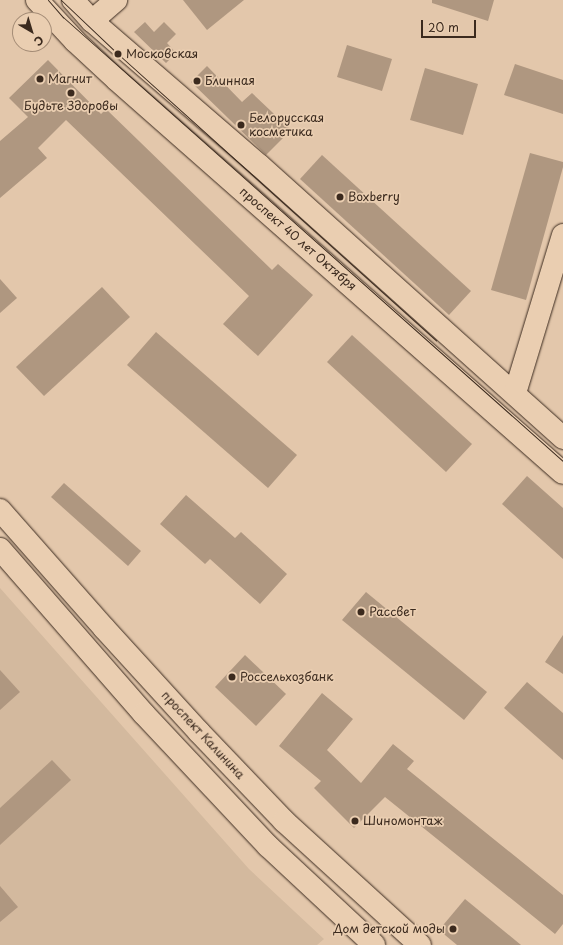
<!DOCTYPE html>
<html>
<head>
<meta charset="utf-8">
<style>
	body { margin:0 }
	#map { position:relative; width:563px; height:945px; overflow:hidden; background:#e3c7ab; font-family:"Playpen Sans",sans-serif }
	div>[style] { position:absolute }
	.built>* { inset:0; background:#d3b99e }
	.building>* { inset:0; background:#af9780 }
	.roads { filter:drop-shadow(0 0 1px #3b2a1e) drop-shadow(0 0 1px #3b2a1e) }
	.secondary>* { height:22px; margin:-11px; padding:0 11px; transform-origin:11px; border-radius:11px; background:#eaceb1 }
	.primary>* { height:22px; margin:-11px; padding:0 11px; transform-origin:11px; border-radius:11px; background:#eaceb1 }
	.tram>* { height:1px; margin:-0.5px; padding:0 0.5px; transform-origin:0.5px; border-radius:0.5px; background:#3b2a1e }
	.dots>* { width:11px; height:11px; translate:-50% -50%; box-sizing:border-box; border:2px solid #eaceb1; border-radius:50% }
	span { translate:-50% -50%; white-space:nowrap; text-align:center; line-height:1.15; -webkit-text-stroke:3.5px #eaceb1; paint-order:stroke }
	.poi-label { font-size:12px; color:#3b2a1e }
	.left { translate:0 -50%; text-align:left }
	.right { translate:-100% -50%; text-align:right }
	.street-label { font-size:12px; color:#3b2a1e }
	.north { position:absolute; left:12px; top:12px; width:40px; height:40px; box-sizing:border-box; background:#eaceb1; border:1px solid #a48c76; border-radius:50%; rotate:142deg; font-size:11px; font-weight:700; line-height:16px; text-align:center; color:#3b2a1e }
	.north::after { content:''; display:block; margin:auto; width:14px; height:18px; background:#3b2a1e; clip-path:polygon(50% 0,100% 100%,50% 72%,0 100%) }
	.scale { position:absolute; left:421px; top:20px; width:55px; height:18px; box-sizing:border-box; border:2px solid #3b2a1e; border-top:0; padding-left:5px; font-size:12px; line-height:14px; white-space:nowrap; color:#3b2a1e; -webkit-text-stroke:3px #eaceb1; paint-order:stroke }
</style>
</head>
<body>
<div id="map">
	<div class="built">
		<div style="clip-path:polygon(0 588px,249px 869px,324px 939px,317px 945px,0 945px)"></div>
	</div>
	<div class="building">
		<div style="clip-path:polygon(183px 0,244px 0,207px 30px)"></div>
		<div style="clip-path:polygon(432px 0,494px 0,488px 21px,432px 3px)"></div>
		<div style="clip-path:polygon(145px 22px,154px 32px,164px 22px,176px 34px,167px 43px,176px 53px,166px 63px,134px 32px)"></div>
		<div style="clip-path:polygon(347px 45px,392px 59px,382px 91px,337px 77px)"></div>
		<div style="clip-path:polygon(48px 60px,101px 114px,106px 109px,272px 270px,278px 264px,313px 295px,258px 356px,223px 324px,249px 296px,66px 120px,38px 148px,47px 158px,0 198px,0 141px,28px 117px,9px 98px)"></div>
		<div style="clip-path:polygon(515px 64px,563px 80px,563px 114px,504px 95px)"></div>
		<div style="clip-path:polygon(207px 66px,242px 102px,252px 93px,291px 130px,266px 155px,191px 82px)"></div>
		<div style="clip-path:polygon(425px 68px,478px 84px,463px 135px,410px 120px)"></div>
		<div style="clip-path:polygon(530px 153px,563px 162px,563px 167px,526px 300px,491px 290px)"></div>
		<div style="clip-path:polygon(322px 155px,471px 291px,449px 315px,300px 179px)"></div>
		<div style="clip-path:polygon(0 279px,17px 298px,0 313px)"></div>
		<div style="clip-path:polygon(102px 287px,130px 317px,44px 396px,16px 367px)"></div>
		<div style="clip-path:polygon(156px 332px,297px 455px,268px 488px,127px 365px)"></div>
		<div style="clip-path:polygon(352px 335px,472px 444px,446px 472px,327px 362px)"></div>
		<div style="clip-path:polygon(527px 476px,563px 508px,563px 559px,502px 504px)"></div>
		<div style="clip-path:polygon(64px 483px,141px 551px,128px 566px,51px 497px)"></div>
		<div style="clip-path:polygon(186px 495px,235px 538px,241px 532px,287px 574px,260px 604px,210px 559px,205px 564px,160px 524px)"></div>
		<div style="clip-path:polygon(366px 592px,487px 692px,464px 720px,342px 620px)"></div>
		<div style="clip-path:polygon(563px 635px,563px 674px,545px 662px)"></div>
		<div style="clip-path:polygon(245px 655px,286px 694px,256px 726px,215px 687px)"></div>
		<div style="clip-path:polygon(0 670px,20px 692px,0 710px)"></div>
		<div style="clip-path:polygon(527px 682px,563px 713px,563px 760px,504px 708px)"></div>
		<div style="clip-path:polygon(322px 693px,353px 719px,327px 750px,361px 783px,393px 744px,414px 761px,407px 769px,563px 895px,563px 924px,555px 934px,385px 797px,354px 828px,314px 788px,321px 781px,279px 746px)"></div>
		<div style="clip-path:polygon(52px 760px,71px 780px,0 845px,0 808px)"></div>
		<div style="clip-path:polygon(0 886px,18px 907px,0 922px)"></div>
		<div style="clip-path:polygon(465px 899px,521px 945px,457px 945px,439px 930px)"></div>
	</div>
	<div class="roads">
		<div class="secondary">
			<div style="left:37px;top:0;width:56px;rotate:47.2deg"></div>
			<div style="left:75px;top:41px;width:57px;rotate:42.9deg"></div>
			<div style="left:117px;top:80px;width:594px;rotate:41.39deg"></div>
			<div style="left:73px;top:0;width:28px;rotate:48deg"></div>
			<div style="left:92px;top:21px;width:221px;rotate:40.8deg"></div>
			<div style="left:259px;top:165px;width:409px;rotate:41.9deg"></div>
			<div style="left:92px;top:21px;width:32px;rotate:-41deg"></div>
			<div style="left:515px;top:393px;width:165px;rotate:-73.1deg"></div>
		</div>
		<div class="primary">
			<div style="left:0;top:510px;width:157px;rotate:48.6deg"></div>
			<div style="left:104px;top:628px;width:141px;rotate:47.6deg"></div>
			<div style="left:199px;top:732px;width:123px;rotate:46.3deg"></div>
			<div style="left:284px;top:821px;width:184px;rotate:42.4deg"></div>
			<div style="left:0;top:549px;width:219px;rotate:48.9deg"></div>
			<div style="left:144px;top:714px;width:181px;rotate:46.8deg"></div>
			<div style="left:268px;top:846px;width:145px;rotate:43deg"></div>
		</div>
	</div>
	<div class="tram">
		<div style="left:48px;top:0;width:23px;rotate:49deg"></div>
		<div style="left:63px;top:17px;width:669px;rotate:41.61deg"></div>
		<div style="left:61px;top:0;width:79px;rotate:43.5deg"></div>
		<div style="left:118px;top:54px;width:428px;rotate:42deg"></div>
	</div>
	<div class="dots">
		<div style="left:118px;top:54px;background:#3b2a1e"></div>
		<div style="left:40px;top:79px;background:#3b2a1e"></div>
		<div style="left:197px;top:81px;background:#3b2a1e"></div>
		<div style="left:71px;top:93px;background:#3b2a1e"></div>
		<div style="left:241px;top:125px;background:#3b2a1e"></div>
		<div style="left:340px;top:197px;background:#3b2a1e"></div>
		<div style="left:361px;top:612px;background:#3b2a1e"></div>
		<div style="left:232px;top:677px;background:#3b2a1e"></div>
		<div style="left:355px;top:821px;background:#3b2a1e"></div>
		<div style="left:453px;top:929px;background:#3b2a1e"></div>
	</div>
	<div class="poi-label">
		<span class="left" style="left:126px;top:54px">Московская</span>
		<span class="left" style="left:48px;top:79px">Магнит</span>
		<span class="left" style="left:205px;top:81px">Блинная</span>
		<span style="left:71px;top:106px">Будьте Здоровы</span>
		<span class="left" style="left:249px;top:125px">Белорусская<br>косметика</span>
		<span class="left" style="left:348px;top:197px">Boxberry</span>
		<span class="left" style="left:369px;top:612px">Рассвет</span>
		<span class="left" style="left:240px;top:677px">Россельхозбанк</span>
		<span class="left" style="left:363px;top:821px">Шиномонтаж</span>
		<span class="right" style="left:445px;top:929px">Дом детской моды</span>
	</div>
	<div class="street-label">
		<span style="left:298px;top:239px;rotate:41deg">проспект 40 лет Октября</span>
		<span style="left:203px;top:735px;rotate:47deg">проспект Калинина</span>
	</div>
	<div class="north">С</div>
	<div class="scale">20 m</div>
</div>
</body>
</html>
